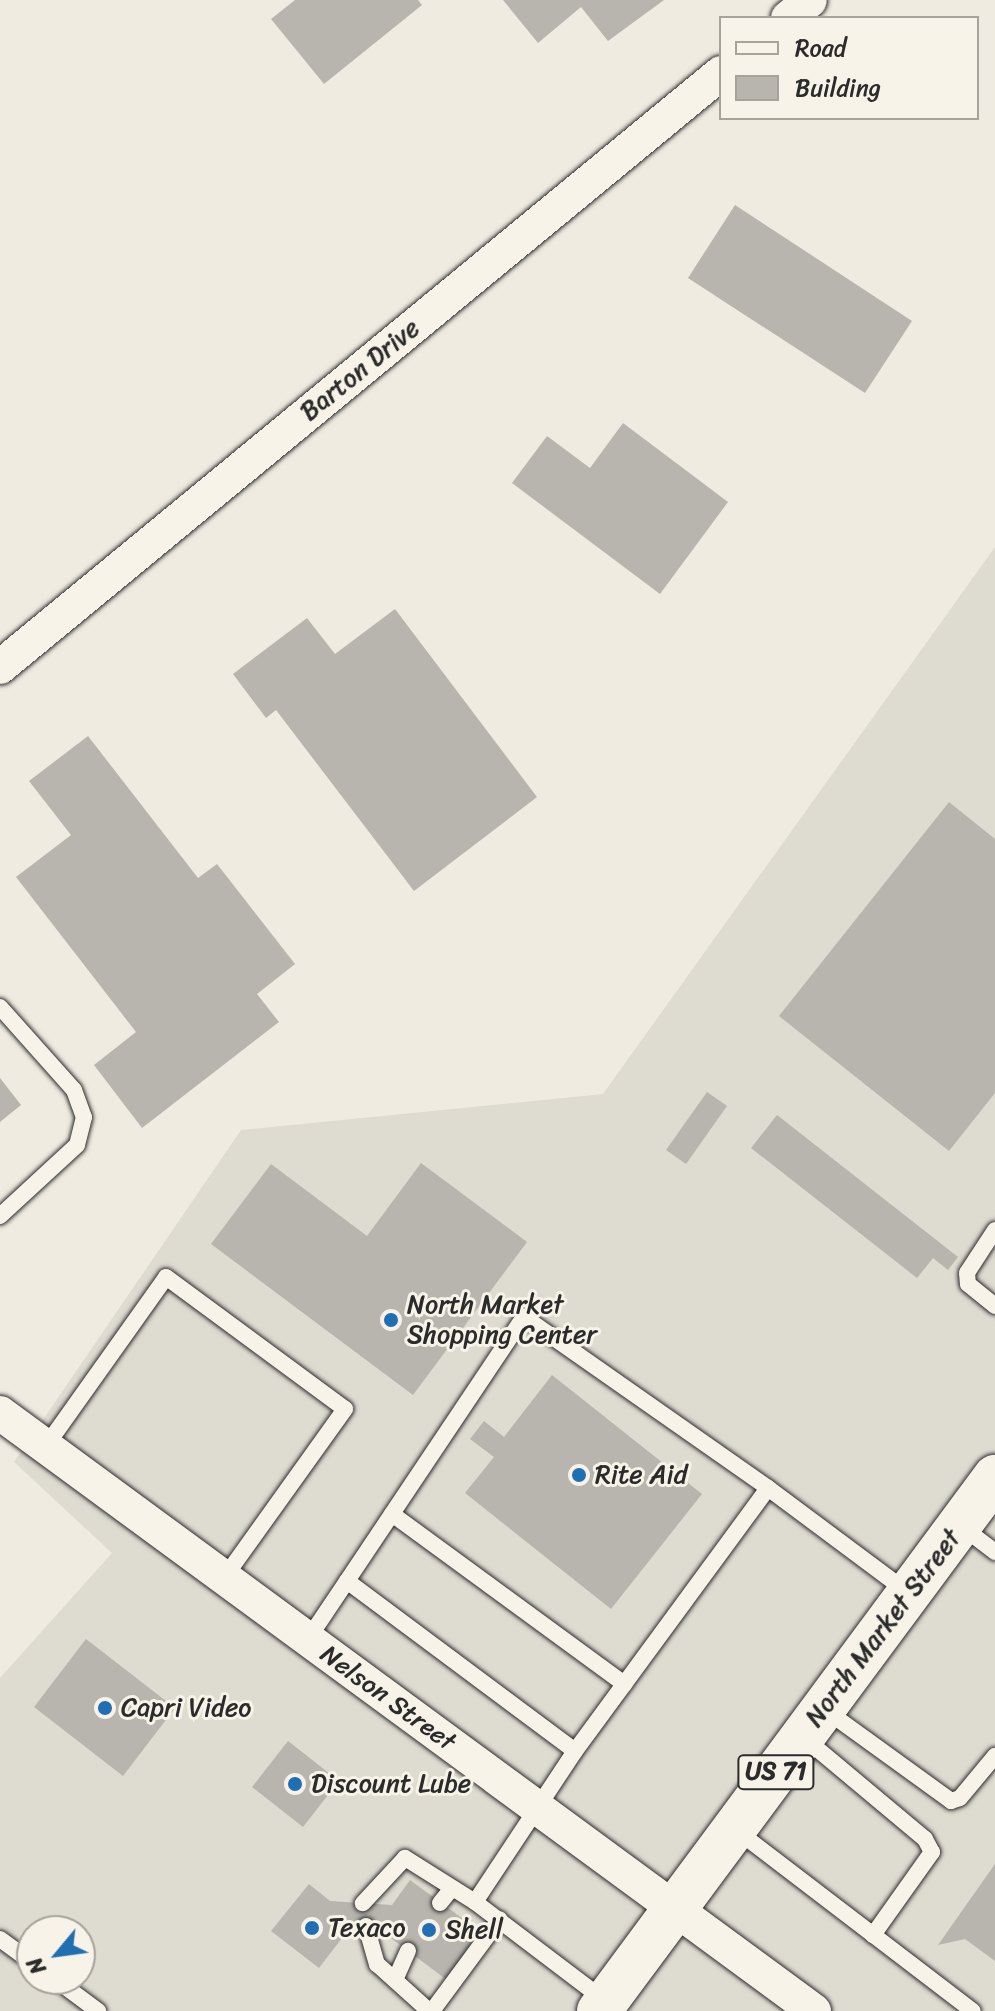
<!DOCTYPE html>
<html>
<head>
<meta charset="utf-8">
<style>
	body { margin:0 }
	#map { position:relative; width:995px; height:2011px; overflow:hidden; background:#efebe0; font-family:Sriracha,sans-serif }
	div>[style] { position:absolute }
	.built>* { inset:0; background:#dedbd1 }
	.building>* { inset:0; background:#b8b5ae }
	.roads { filter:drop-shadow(0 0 2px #2b2b2b) drop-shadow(0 0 2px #2b2b2b) }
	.lane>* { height:16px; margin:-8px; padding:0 8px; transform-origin:8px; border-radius:8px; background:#f7f3e8 }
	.street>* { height:34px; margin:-17px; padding:0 17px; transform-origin:17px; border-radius:17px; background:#f7f3e8 }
	.primary>* { height:44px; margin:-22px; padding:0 22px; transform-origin:22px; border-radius:22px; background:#f7f3e8 }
	.dots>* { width:22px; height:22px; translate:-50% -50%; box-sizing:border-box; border:4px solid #f7f3e8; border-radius:50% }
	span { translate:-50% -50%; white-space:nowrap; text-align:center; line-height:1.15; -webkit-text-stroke:6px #f7f3e8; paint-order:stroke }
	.shield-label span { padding:2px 6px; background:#f7f3e8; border:2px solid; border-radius:6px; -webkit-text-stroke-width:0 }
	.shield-label { font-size:24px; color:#2b2b2b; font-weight:700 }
	.street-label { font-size:26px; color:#2b2b2b }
	.poi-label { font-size:26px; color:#2b2b2b }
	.left { translate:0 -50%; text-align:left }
	.legend { position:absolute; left:719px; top:16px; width:260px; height:104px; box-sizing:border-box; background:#f7f3e8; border:2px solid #a5a39c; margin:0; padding:10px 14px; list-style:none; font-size:24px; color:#2b2b2b }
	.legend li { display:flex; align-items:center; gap:16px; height:40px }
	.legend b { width:40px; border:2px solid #a5a39c }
	.north { position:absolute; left:16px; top:1915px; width:80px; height:80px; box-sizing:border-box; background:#f7f3e8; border:2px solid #a5a39c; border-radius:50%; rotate:241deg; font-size:22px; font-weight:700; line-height:32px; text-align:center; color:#2b2b2b }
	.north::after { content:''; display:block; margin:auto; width:28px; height:36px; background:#1f6fb2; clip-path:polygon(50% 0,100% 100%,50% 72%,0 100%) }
</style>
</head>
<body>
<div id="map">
	<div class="built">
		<div style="clip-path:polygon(evenodd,995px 547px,995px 2011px,0 2011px,0 1678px,112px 1553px,14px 1462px,241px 1130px,603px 1094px,995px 547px,32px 1931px,80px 1931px,80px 1979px,32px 1979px,32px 1931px)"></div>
	</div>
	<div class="building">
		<div style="clip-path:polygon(295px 0,418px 0,422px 5px,324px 84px,271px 19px)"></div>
		<div style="clip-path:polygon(503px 0,664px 0,608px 41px,581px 7px,538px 43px)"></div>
		<div style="clip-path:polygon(735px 205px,912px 321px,865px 393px,688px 278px)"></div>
		<div style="clip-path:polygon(623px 423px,728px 502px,660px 594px,512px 483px,547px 436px,590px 468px)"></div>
		<div style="clip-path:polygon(395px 609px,537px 797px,414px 891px,276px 710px,266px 718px,233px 674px,307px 618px,335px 654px)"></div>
		<div style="clip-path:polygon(88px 736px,198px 878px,217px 864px,295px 964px,257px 994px,279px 1022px,142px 1128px,94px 1065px,136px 1032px,16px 877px,71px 835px,29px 781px)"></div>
		<div style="clip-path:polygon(949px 802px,995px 839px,995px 1093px,949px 1151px,779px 1016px)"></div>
		<div style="clip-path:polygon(0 1078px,21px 1105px,0 1122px)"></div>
		<div style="clip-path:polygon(707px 1092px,727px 1106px,686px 1164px,666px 1150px)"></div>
		<div style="clip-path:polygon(777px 1115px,958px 1257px,948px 1270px,933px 1258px,917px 1278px,751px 1148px)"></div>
		<div style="clip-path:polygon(421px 1163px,527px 1242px,413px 1395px,211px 1244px,271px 1164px,367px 1236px)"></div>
		<div style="clip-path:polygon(552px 1375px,702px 1494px,611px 1609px,465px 1493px,494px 1457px,470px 1439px,484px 1421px,504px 1437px)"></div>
		<div style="clip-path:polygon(86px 1639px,175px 1708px,123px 1776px,34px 1707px)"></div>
		<div style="clip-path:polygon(288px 1741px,339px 1781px,303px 1827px,252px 1787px)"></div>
		<div style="clip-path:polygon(995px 1864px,995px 1961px,965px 1939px,938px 1945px)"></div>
		<div style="clip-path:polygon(410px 1880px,481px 1932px,447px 1980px,376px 1927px,352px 1925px,319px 1968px,271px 1931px,309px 1884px,330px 1901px,392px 1905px)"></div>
	</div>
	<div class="roads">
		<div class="lane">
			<div style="left:0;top:1007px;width:111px;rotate:48.3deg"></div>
			<div style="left:74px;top:1090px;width:29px;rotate:70deg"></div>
			<div style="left:84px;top:1117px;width:29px;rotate:104deg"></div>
			<div style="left:77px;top:1145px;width:105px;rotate:137.3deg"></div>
			<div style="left:995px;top:1230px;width:51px;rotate:123.1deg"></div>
			<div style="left:967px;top:1273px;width:11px;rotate:85deg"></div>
			<div style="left:968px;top:1284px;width:35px;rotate:39deg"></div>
			<div style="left:46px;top:1446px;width:207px;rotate:-54.6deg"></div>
			<div style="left:166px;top:1277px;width:222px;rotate:36.4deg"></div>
			<div style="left:345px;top:1409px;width:208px;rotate:125.6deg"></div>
			<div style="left:392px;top:1514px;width:288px;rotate:36.2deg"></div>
			<div style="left:961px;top:1526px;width:43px;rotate:37.4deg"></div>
			<div style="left:347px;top:1581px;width:318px;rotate:-56.2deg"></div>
			<div style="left:524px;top:1317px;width:298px;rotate:35deg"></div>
			<div style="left:308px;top:1639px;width:70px;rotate:-56.1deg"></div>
			<div style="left:347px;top:1581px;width:284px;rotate:36.7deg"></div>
			<div style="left:575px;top:1751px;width:181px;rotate:123.5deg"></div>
			<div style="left:475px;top:1902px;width:83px;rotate:-147.8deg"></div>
			<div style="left:405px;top:1858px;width:62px;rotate:133deg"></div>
			<div style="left:824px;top:1709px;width:157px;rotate:35.9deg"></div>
			<div style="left:951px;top:1801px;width:9px;rotate:-18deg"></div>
			<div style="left:960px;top:1798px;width:55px;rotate:-50.2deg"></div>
			<div style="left:803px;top:1737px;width:159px;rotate:39.9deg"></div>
			<div style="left:925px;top:1839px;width:15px;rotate:62deg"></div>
			<div style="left:932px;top:1852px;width:102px;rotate:125.4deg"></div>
			<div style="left:575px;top:1751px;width:326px;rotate:-53.7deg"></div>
			<div style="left:768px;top:1488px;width:176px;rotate:36.7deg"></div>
			<div style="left:736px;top:1830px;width:298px;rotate:37.4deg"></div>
			<div style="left:475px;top:1902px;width:162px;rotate:37.2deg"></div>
			<div style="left:440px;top:1903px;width:19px;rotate:-51deg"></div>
			<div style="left:366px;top:1926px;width:40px;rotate:74deg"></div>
			<div style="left:377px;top:1964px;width:70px;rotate:42.1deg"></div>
			<div style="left:0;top:1939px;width:39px;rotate:36deg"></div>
			<div style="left:55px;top:1979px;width:54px;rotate:36.7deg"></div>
			<div style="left:395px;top:1980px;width:32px;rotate:-66deg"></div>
			<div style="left:432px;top:2011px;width:114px;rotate:-53.5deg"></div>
		</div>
		<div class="street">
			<div style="left:788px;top:18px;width:28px;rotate:-39deg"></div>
			<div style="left:0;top:667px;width:934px;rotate:-39.48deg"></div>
			<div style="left:0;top:1413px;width:1010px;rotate:36.3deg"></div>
		</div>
		<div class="primary">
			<div style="left:599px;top:2011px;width:665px;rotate:-53.44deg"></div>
		</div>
	</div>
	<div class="dots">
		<div style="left:391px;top:1320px;background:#1f6fb2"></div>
		<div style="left:579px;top:1475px;background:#1f6fb2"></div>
		<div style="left:105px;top:1708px;background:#1f6fb2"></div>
		<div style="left:295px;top:1784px;background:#1f6fb2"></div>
		<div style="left:312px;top:1928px;background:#1f6fb2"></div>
		<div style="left:429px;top:1930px;background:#1f6fb2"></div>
	</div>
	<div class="shield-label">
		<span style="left:776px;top:1772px">US 71</span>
	</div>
	<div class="street-label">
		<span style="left:360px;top:370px;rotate:-39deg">Barton Drive</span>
		<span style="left:883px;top:1628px;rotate:-53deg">North Market Street</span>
		<span style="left:388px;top:1698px;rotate:36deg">Nelson Street</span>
	</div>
	<div class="poi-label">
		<span class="left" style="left:407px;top:1320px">North Market<br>Shopping Center</span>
		<span class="left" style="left:595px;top:1475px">Rite Aid</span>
		<span class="left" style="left:121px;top:1708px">Capri Video</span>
		<span class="left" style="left:311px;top:1784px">Discount Lube</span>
		<span class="left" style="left:328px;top:1928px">Texaco</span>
		<span class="left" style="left:445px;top:1930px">Shell</span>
	</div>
	<ul class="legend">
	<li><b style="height:10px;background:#f7f3e8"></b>Road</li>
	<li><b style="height:22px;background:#b8b5ae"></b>Building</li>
	</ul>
	<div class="north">N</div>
</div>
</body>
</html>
